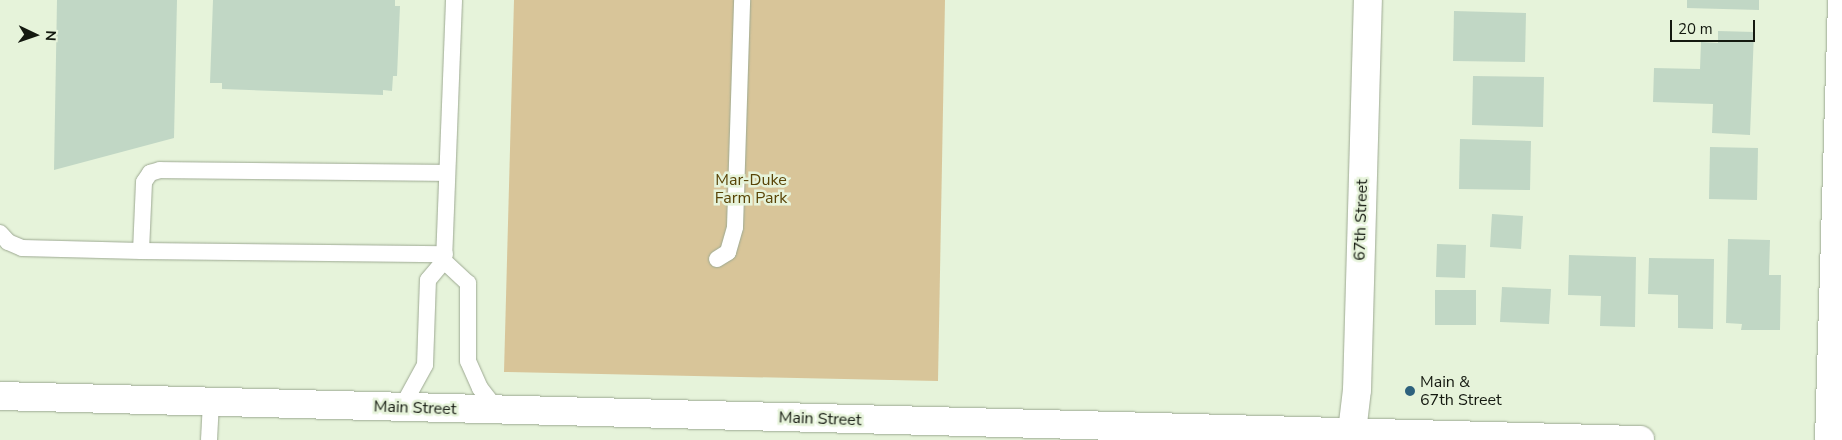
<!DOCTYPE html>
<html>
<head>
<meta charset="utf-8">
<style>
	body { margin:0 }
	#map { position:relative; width:1842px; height:440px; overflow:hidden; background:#e6f3da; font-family:"Nunito Sans",sans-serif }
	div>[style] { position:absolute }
	.green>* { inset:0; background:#d8c599 }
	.building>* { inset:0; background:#c1d7c5 }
	.roads { filter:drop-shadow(0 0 1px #9da992) drop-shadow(0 0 1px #9da992) }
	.service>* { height:16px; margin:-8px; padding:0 8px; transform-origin:8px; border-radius:8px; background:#fff }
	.minor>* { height:28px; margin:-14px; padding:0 14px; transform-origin:14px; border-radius:14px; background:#fff }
	.secondary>* { height:28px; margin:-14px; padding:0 14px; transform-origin:14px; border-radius:14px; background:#fff }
	.dots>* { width:14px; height:14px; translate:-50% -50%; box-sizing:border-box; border:2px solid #e6f3da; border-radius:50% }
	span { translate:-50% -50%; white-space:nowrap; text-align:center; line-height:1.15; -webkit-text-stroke:5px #e6f3da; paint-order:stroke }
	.park-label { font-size:16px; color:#594407 }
	.street-label { font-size:16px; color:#141910 }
	.poi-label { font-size:16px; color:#141910 }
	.left { translate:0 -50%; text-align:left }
	.north { position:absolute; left:10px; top:10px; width:50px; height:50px; -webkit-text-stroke:4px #e6f3da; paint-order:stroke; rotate:93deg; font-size:14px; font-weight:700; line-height:20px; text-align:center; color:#141910 }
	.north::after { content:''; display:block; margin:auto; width:18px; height:22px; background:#141910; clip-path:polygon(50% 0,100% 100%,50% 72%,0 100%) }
	.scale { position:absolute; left:1670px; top:20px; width:85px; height:22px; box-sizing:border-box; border:2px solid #141910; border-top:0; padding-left:6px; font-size:15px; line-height:18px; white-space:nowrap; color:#141910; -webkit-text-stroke:4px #e6f3da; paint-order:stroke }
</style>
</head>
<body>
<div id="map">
	<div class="green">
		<div style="clip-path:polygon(514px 0,945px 0,938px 381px,504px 372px)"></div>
	</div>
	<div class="building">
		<div style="clip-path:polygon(57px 0,177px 0,174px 138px,54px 170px)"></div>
		<div style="clip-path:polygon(213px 0,395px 0,395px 6px,400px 6px,397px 76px,393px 76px,392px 91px,383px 90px,383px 95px,222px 89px,222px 83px,210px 83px)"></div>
		<div style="clip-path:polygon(1687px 0,1759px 0,1759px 10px,1687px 8px)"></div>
		<div style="clip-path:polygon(1454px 11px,1526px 13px,1525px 62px,1453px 61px)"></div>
		<div style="clip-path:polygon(1718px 31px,1754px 32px,1750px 135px,1712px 133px,1713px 104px,1653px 102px,1654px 68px,1700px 69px,1701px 42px,1718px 43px)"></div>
		<div style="clip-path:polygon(1473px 76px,1544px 77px,1543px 127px,1472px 125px)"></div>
		<div style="clip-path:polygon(1460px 139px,1531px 141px,1530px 190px,1459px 189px)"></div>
		<div style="clip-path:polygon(1710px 147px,1758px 148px,1757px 200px,1709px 199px)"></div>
		<div style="clip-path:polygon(1492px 214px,1523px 216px,1521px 249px,1490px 247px)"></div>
		<div style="clip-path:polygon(1728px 239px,1770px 240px,1769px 275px,1781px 275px,1780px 330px,1741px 330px,1742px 324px,1726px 323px)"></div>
		<div style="clip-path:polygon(1437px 244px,1466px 245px,1465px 278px,1436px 277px)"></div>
		<div style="clip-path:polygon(1569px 255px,1636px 257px,1635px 327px,1600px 326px,1601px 296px,1568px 295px)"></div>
		<div style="clip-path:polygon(1649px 258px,1714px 259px,1713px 329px,1678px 328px,1678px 295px,1648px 294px)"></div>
		<div style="clip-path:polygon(1502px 287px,1551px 289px,1549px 324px,1500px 322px)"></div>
		<div style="clip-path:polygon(1435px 290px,1476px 290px,1476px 325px,1435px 325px)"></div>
	</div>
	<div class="roads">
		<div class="service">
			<div style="left:0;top:233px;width:12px;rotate:48deg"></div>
			<div style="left:8px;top:242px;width:15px;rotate:23deg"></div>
			<div style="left:22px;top:248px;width:119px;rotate:1.4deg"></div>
			<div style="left:141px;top:251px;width:69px;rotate:-87.5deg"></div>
			<div style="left:144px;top:182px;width:11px;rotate:-56deg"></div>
			<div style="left:150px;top:173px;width:10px;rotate:-17deg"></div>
			<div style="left:160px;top:170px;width:286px;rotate:0.6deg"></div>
			<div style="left:141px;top:251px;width:304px;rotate:0.6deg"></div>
			<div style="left:717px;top:259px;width:13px;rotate:-32deg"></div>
			<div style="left:728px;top:252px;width:26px;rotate:-74deg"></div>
			<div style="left:735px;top:227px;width:227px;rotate:-88.2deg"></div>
			<div style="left:444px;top:261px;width:33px;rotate:43deg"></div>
			<div style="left:468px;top:283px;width:78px;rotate:90deg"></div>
			<div style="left:468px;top:361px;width:30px;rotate:66deg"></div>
			<div style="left:480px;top:388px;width:28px;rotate:52deg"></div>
			<div style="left:402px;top:407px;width:48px;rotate:-61.3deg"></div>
			<div style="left:425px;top:365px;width:85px;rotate:-88deg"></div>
			<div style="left:428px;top:280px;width:25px;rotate:-50deg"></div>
			<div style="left:444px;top:261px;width:261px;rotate:-87.8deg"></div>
			<div style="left:209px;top:440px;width:38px;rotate:-87deg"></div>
		</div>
		<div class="minor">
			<div style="left:1351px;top:440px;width:50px;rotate:-83.2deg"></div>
			<div style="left:1357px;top:390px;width:390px;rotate:-88.4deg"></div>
			<div style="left:1829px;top:440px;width:440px;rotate:-88.3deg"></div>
		</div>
		<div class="secondary">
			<div style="left:0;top:396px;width:1641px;rotate:1.54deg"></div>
		</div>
	</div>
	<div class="dots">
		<div style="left:1410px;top:391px;background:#2d617d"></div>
	</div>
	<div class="park-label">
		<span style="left:751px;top:189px">Mar-Duke<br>Farm Park</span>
	</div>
	<div class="street-label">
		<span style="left:1361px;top:220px;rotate:-88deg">67th Street</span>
		<span style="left:415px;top:408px;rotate:2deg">Main Street</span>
		<span style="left:820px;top:419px;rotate:2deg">Main Street</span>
	</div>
	<div class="poi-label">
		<span class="left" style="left:1420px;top:391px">Main &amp;<br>67th Street</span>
	</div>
	<div class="north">N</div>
	<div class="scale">20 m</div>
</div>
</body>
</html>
